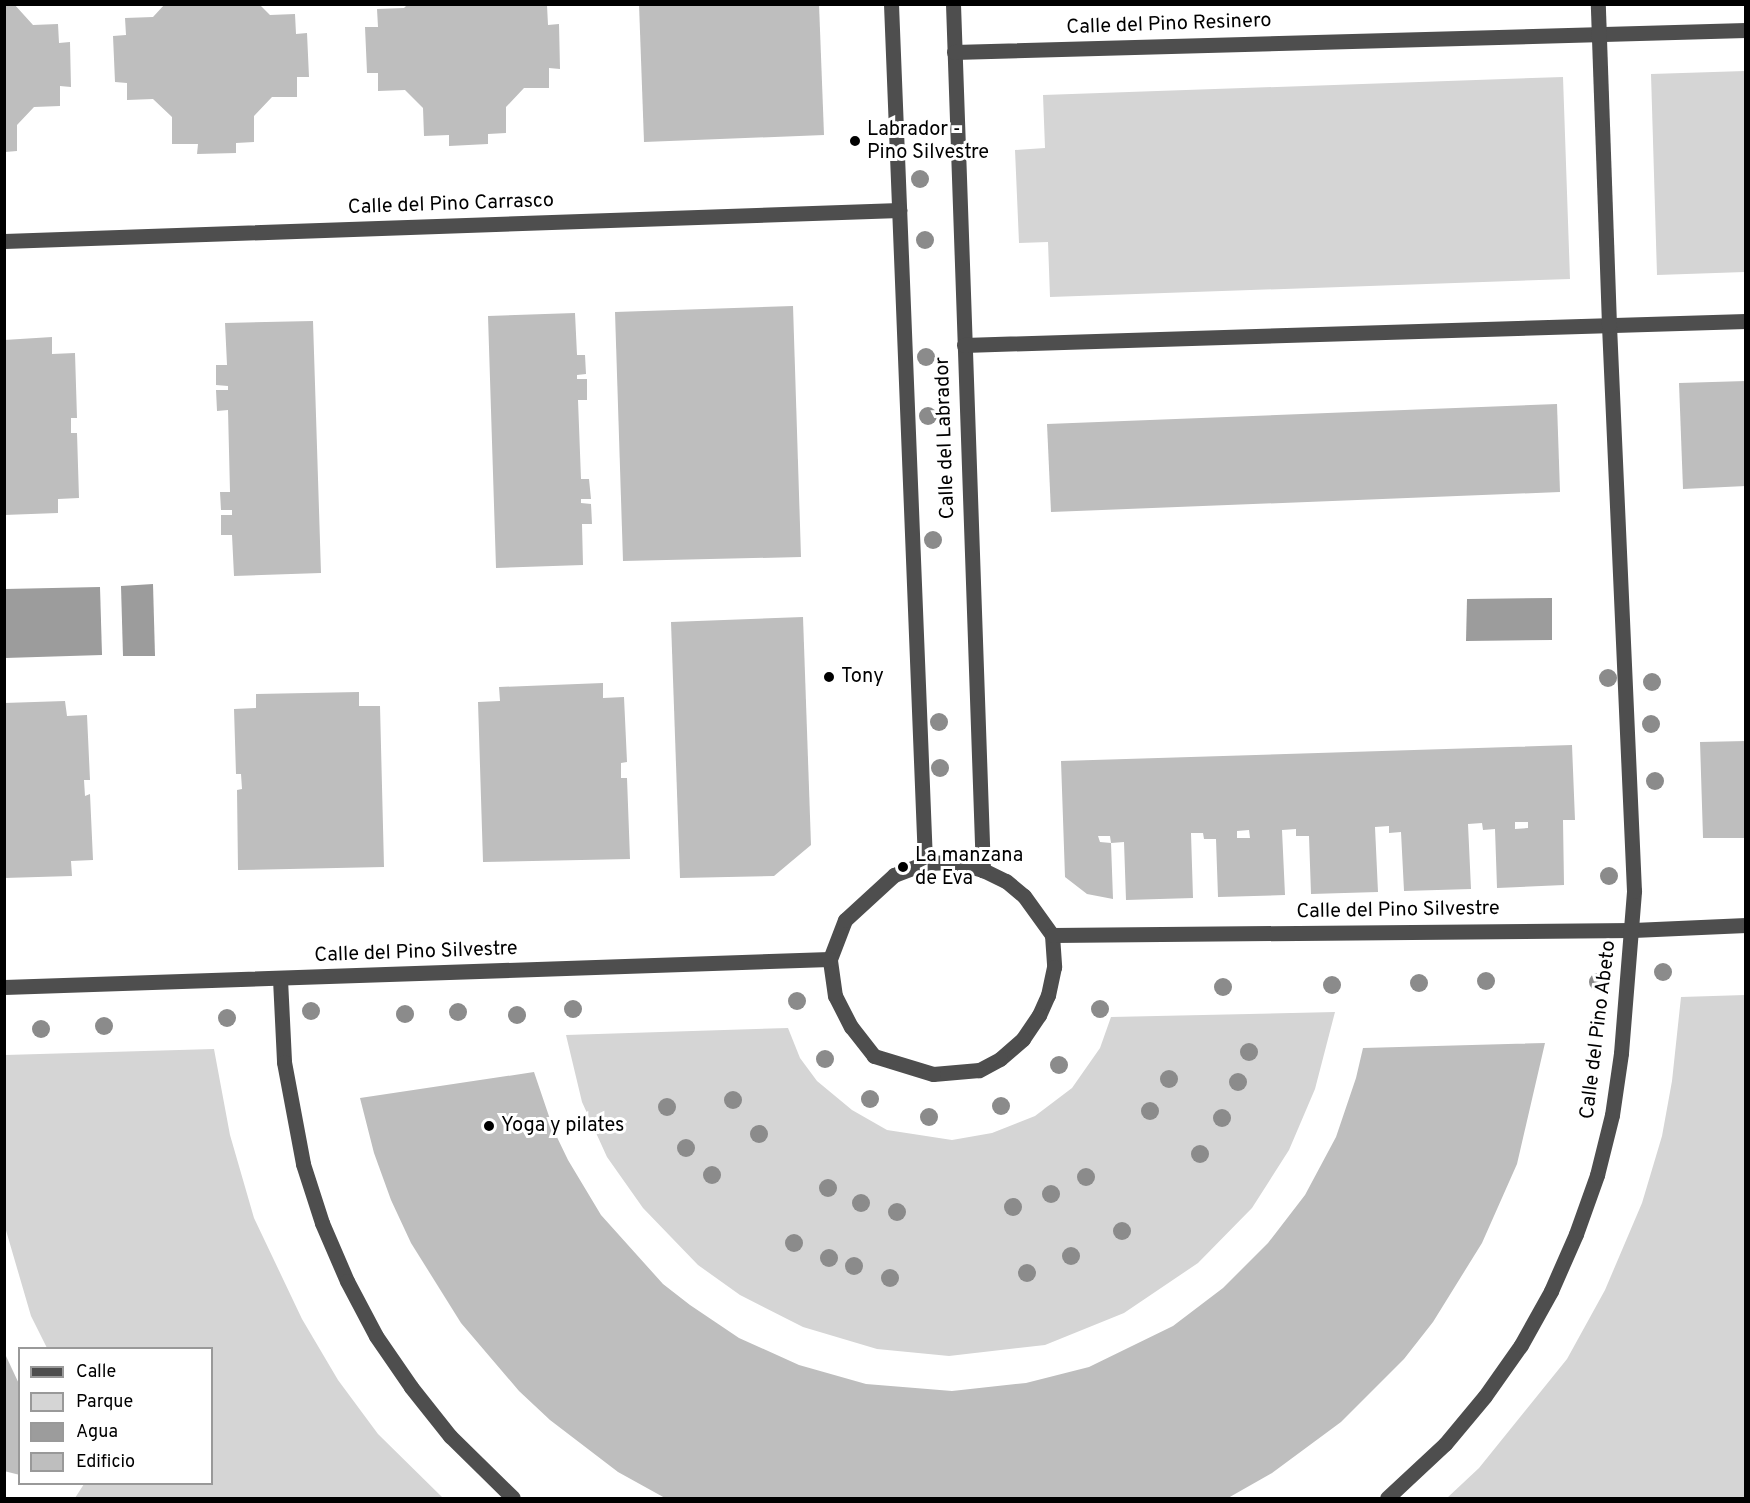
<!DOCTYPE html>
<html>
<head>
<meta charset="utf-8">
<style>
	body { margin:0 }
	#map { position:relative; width:1750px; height:1503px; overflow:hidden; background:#fff; font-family:Overpass,sans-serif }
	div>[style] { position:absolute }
	.green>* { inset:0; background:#d5d5d5 }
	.water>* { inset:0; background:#9c9c9c }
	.building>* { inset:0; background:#bebebe }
	.minor>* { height:15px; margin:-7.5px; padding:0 7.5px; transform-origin:7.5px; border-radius:7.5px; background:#4e4e4e }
	.trees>* { width:18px; height:18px; margin:-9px; border-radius:50%; background:#8b8b8b }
	.dots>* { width:16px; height:16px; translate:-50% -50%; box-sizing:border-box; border:3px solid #fff; border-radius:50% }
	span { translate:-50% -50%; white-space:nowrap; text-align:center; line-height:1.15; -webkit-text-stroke:6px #fff; paint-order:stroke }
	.street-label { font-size:20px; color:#000 }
	.poi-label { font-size:20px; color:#000 }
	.left { translate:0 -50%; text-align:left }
	.frame { position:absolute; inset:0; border:6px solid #000; pointer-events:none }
	.legend { position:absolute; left:18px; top:1347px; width:195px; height:138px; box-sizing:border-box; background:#fff; border:2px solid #999; margin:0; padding:8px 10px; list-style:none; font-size:18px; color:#000 }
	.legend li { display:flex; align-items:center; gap:12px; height:30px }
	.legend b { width:30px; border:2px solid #999 }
</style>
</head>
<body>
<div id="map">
	<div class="green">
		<div style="clip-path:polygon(1745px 71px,1745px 272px,1657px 275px,1651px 74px)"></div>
		<div style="clip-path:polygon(1563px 77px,1570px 279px,1050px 297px,1048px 242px,1019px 243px,1015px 150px,1045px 148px,1043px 95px)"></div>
		<div style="clip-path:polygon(1745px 995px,1745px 1498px,1447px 1498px,1479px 1468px,1567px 1359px,1605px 1290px,1642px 1203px,1662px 1136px,1672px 1081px,1681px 997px)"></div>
		<div style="clip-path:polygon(1335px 1012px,1315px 1089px,1289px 1150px,1252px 1208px,1198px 1263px,1124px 1313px,1045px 1345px,949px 1356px,877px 1349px,803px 1327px,740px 1295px,698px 1265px,643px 1208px,607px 1157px,582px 1102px,566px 1035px,788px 1028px,800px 1058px,817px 1081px,852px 1110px,887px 1130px,952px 1140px,992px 1133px,1035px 1116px,1072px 1088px,1100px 1048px,1111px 1017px)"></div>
		<div style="clip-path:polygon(214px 1049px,230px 1135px,254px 1218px,302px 1319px,338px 1380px,378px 1434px,443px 1498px,75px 1498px,84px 1484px,212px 1484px,212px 1348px,47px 1348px,31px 1316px,5px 1227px,5px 1055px)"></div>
	</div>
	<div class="water">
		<div style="clip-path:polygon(153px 584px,155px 656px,123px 656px,121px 586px)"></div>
		<div style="clip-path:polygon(100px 587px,102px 655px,5px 658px,5px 589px)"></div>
		<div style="clip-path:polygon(1552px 598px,1552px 640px,1466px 641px,1467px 599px)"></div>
	</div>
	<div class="building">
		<div style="clip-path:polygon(5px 4px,14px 4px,33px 25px,58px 24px,59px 43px,70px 42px,71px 87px,60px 86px,60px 106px,34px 107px,17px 125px,17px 151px,5px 152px)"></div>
		<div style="clip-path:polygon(165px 4px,259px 4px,270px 15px,295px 14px,296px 34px,307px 33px,309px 77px,297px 77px,297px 97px,272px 97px,254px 116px,254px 142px,236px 143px,236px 153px,197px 154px,198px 144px,172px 144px,172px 117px,153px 99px,127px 100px,127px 83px,115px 82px,113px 36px,126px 35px,125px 18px,153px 17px)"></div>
		<div style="clip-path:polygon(408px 4px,547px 5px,548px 25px,559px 24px,560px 69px,549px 68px,549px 88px,524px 88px,506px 107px,506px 133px,488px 134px,488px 144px,449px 146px,449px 135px,424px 136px,423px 108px,405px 90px,378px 91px,378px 73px,367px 73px,365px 27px,378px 27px,377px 9px,404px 8px)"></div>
		<div style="clip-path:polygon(639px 4px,819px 4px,824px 135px,644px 142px)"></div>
		<div style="clip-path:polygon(793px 306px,801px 557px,623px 561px,615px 312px)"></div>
		<div style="clip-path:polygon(575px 313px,577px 355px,585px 355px,586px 374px,577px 375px,577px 379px,587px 379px,587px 400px,578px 400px,581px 479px,589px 479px,591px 499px,581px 499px,581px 503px,591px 504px,592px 524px,582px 524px,583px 565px,496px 568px,488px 316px)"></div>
		<div style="clip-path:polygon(313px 321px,321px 573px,234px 576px,232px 535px,221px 535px,221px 515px,232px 515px,232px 510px,221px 510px,220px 492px,230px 492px,228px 410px,217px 411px,216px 390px,228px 390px,228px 386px,216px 385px,216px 365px,227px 365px,225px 323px)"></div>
		<div style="clip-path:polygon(52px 337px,52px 354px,75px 353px,77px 418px,71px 418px,71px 433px,77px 433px,79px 498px,58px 499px,58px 513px,4px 515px,4px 340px)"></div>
		<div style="clip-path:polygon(1746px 381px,1746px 486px,1683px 489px,1679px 383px)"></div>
		<div style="clip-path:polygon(1557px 404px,1560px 492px,1051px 512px,1047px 424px)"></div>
		<div style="clip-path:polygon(803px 617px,811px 845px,774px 876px,680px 878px,671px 622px)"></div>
		<div style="clip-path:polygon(603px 683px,603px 698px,624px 697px,627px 762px,621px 763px,621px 778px,627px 778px,630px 859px,483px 862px,478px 702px,500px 701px,499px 687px)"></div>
		<div style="clip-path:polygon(359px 692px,359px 706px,380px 706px,384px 867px,238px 870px,237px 790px,242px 789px,241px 774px,236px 774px,234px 709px,256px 708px,256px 694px)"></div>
		<div style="clip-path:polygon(65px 701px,67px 716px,87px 715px,90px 780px,84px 780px,85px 796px,90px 794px,93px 860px,71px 861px,72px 876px,4px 878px,4px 703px)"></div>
		<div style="clip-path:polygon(1746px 741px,1746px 838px,1703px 838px,1700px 742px)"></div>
		<div style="clip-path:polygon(evenodd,1572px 745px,1575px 820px,1563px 820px,1564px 885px,1497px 888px,1495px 829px,1483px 830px,1482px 823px,1468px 824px,1471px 889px,1404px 891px,1401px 832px,1389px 833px,1389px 826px,1375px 827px,1378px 892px,1311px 894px,1309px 836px,1296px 836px,1296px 829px,1282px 830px,1285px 895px,1218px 897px,1216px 839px,1204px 839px,1203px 833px,1191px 833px,1193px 898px,1126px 900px,1124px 842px,1111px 843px,1110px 836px,1098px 836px,1100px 842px,1111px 843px,1113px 899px,1087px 894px,1065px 877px,1061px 761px,1572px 745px,1515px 822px,1528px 822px,1528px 828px,1515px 829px,1515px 822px,1572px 745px,1249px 830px,1250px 838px,1237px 838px,1237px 831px,1249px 830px)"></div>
		<div style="clip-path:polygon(1545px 1043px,1517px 1164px,1482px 1243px,1433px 1322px,1404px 1359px,1341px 1422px,1272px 1473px,1228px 1498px,665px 1498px,618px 1472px,550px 1420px,519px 1391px,461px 1323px,411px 1243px,391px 1200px,374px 1153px,360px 1098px,534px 1072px,554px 1131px,568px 1160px,601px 1215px,663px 1284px,690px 1305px,739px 1338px,799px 1365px,866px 1384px,952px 1391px,1026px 1383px,1089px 1367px,1173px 1326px,1223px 1288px,1268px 1243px,1305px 1195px,1336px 1137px,1356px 1078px,1363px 1048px)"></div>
		<div style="clip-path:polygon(5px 1354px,20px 1386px,20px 1475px,4px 1471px)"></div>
	</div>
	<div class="minor">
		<div style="left:891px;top:4px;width:860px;rotate:87.73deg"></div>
		<div style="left:953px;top:4px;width:867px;rotate:88.02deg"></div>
		<div style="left:954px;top:52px;width:792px;rotate:-1.59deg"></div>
		<div style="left:4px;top:241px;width:896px;rotate:-1.98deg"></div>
		<div style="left:964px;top:345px;width:782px;rotate:-1.76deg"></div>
		<div style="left:955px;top:862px;width:29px;rotate:16deg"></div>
		<div style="left:983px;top:870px;width:25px;rotate:26deg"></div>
		<div style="left:1006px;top:881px;width:23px;rotate:40deg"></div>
		<div style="left:1024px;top:896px;width:48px;rotate:54.3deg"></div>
		<div style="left:1052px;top:935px;width:32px;rotate:86deg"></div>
		<div style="left:1054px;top:967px;width:29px;rotate:102deg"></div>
		<div style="left:1048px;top:995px;width:22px;rotate:114deg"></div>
		<div style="left:1039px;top:1015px;width:29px;rotate:124deg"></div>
		<div style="left:1023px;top:1039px;width:30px;rotate:139deg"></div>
		<div style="left:1000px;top:1059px;width:24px;rotate:152deg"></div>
		<div style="left:979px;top:1070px;width:46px;rotate:175deg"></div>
		<div style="left:933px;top:1074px;width:62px;rotate:-163deg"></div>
		<div style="left:874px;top:1056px;width:37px;rotate:-128deg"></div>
		<div style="left:851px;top:1027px;width:35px;rotate:-117deg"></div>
		<div style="left:835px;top:996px;width:37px;rotate:-98deg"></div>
		<div style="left:830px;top:959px;width:42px;rotate:-69deg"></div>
		<div style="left:845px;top:920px;width:67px;rotate:-42.6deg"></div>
		<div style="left:894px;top:875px;width:33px;rotate:-21deg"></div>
		<div style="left:925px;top:863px;width:30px;rotate:-2deg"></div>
		<div style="left:1052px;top:935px;width:581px;rotate:-0.49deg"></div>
		<div style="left:1633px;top:930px;width:113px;rotate:-2.5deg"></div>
		<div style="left:280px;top:979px;width:83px;rotate:87.2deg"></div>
		<div style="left:284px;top:1062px;width:104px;rotate:79.4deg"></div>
		<div style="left:303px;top:1164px;width:62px;rotate:72.1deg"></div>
		<div style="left:322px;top:1223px;width:63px;rotate:66.7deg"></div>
		<div style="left:347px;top:1281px;width:62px;rotate:62.2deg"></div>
		<div style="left:376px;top:1336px;width:62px;rotate:55.5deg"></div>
		<div style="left:411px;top:1387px;width:63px;rotate:51.5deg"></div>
		<div style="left:450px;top:1436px;width:88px;rotate:44.5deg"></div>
		<div style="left:4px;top:987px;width:826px;rotate:-1.94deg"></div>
		<div style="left:1387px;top:1498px;width:79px;rotate:-43deg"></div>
		<div style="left:1445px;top:1444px;width:62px;rotate:-50.2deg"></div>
		<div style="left:1485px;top:1396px;width:62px;rotate:-54.8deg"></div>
		<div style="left:1521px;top:1345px;width:62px;rotate:-60.9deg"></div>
		<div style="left:1551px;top:1291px;width:62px;rotate:-66.3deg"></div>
		<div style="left:1576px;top:1234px;width:63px;rotate:-70.4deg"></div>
		<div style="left:1597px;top:1175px;width:62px;rotate:-76deg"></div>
		<div style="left:1612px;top:1115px;width:63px;rotate:-81.7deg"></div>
		<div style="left:1621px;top:1053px;width:163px;rotate:-85.4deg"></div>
		<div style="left:1634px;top:891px;width:567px;rotate:-92.53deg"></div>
		<div style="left:1609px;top:325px;width:321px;rotate:-92deg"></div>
	</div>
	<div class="trees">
		<div style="left:920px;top:179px"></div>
		<div style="left:925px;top:240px"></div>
		<div style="left:926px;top:357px"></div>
		<div style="left:928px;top:416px"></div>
		<div style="left:933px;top:540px"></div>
		<div style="left:1608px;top:678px"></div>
		<div style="left:1652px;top:682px"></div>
		<div style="left:939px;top:722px"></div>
		<div style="left:1651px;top:724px"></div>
		<div style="left:940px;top:768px"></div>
		<div style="left:1655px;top:781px"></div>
		<div style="left:1609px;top:876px"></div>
		<div style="left:1663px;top:972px"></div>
		<div style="left:1486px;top:981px"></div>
		<div style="left:1598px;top:982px"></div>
		<div style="left:1419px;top:983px"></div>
		<div style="left:1332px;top:985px"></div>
		<div style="left:1223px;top:987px"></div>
		<div style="left:797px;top:1001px"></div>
		<div style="left:573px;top:1009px"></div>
		<div style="left:1100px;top:1009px"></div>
		<div style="left:311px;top:1011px"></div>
		<div style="left:458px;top:1012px"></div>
		<div style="left:405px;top:1014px"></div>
		<div style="left:517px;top:1015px"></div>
		<div style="left:227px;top:1018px"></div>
		<div style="left:104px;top:1026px"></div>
		<div style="left:41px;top:1029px"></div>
		<div style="left:1249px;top:1052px"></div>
		<div style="left:825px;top:1059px"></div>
		<div style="left:1059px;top:1065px"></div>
		<div style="left:1169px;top:1079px"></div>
		<div style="left:1238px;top:1082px"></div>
		<div style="left:870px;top:1099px"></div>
		<div style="left:733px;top:1100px"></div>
		<div style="left:1001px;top:1106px"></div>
		<div style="left:667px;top:1107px"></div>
		<div style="left:1150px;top:1111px"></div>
		<div style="left:929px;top:1117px"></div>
		<div style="left:1222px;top:1118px"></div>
		<div style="left:759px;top:1134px"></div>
		<div style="left:686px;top:1148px"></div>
		<div style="left:1200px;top:1154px"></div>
		<div style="left:712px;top:1175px"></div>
		<div style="left:1086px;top:1177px"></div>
		<div style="left:828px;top:1188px"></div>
		<div style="left:1051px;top:1194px"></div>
		<div style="left:861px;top:1203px"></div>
		<div style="left:1013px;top:1207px"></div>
		<div style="left:897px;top:1212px"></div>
		<div style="left:1122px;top:1231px"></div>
		<div style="left:794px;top:1243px"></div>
		<div style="left:1071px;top:1256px"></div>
		<div style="left:829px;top:1258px"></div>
		<div style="left:854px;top:1266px"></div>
		<div style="left:1027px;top:1273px"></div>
		<div style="left:890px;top:1278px"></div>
	</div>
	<div class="dots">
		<div style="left:855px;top:141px;background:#000"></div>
		<div style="left:829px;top:677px;background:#000"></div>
		<div style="left:903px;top:867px;background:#000"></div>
		<div style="left:489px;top:1126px;background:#000"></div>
	</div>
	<div class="street-label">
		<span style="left:1169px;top:25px;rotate:-2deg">Calle del Pino Resinero</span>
		<span style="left:451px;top:205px;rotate:-2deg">Calle del Pino Carrasco</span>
		<span style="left:946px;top:438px;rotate:-92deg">Calle del Labrador</span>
		<span style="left:1398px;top:911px;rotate:-1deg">Calle del Pino Silvestre</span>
		<span style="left:416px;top:953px;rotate:-2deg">Calle del Pino Silvestre</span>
		<span style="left:1599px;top:1030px;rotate:-83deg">Calle del Pino Abeto</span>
	</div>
	<div class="poi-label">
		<span class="left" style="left:867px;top:142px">Labrador -<br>Pino Silvestre</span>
		<span class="left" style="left:841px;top:677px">Tony</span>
		<span class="left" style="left:915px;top:868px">La manzana<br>de Eva</span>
		<span class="left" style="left:501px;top:1126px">Yoga y pilates</span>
	</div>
	<div class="frame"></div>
	<ul class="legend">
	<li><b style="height:8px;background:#4e4e4e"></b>Calle</li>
	<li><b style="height:16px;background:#d5d5d5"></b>Parque</li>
	<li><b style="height:16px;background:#9c9c9c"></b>Agua</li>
	<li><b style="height:16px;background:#bebebe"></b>Edificio</li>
	</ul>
</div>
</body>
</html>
